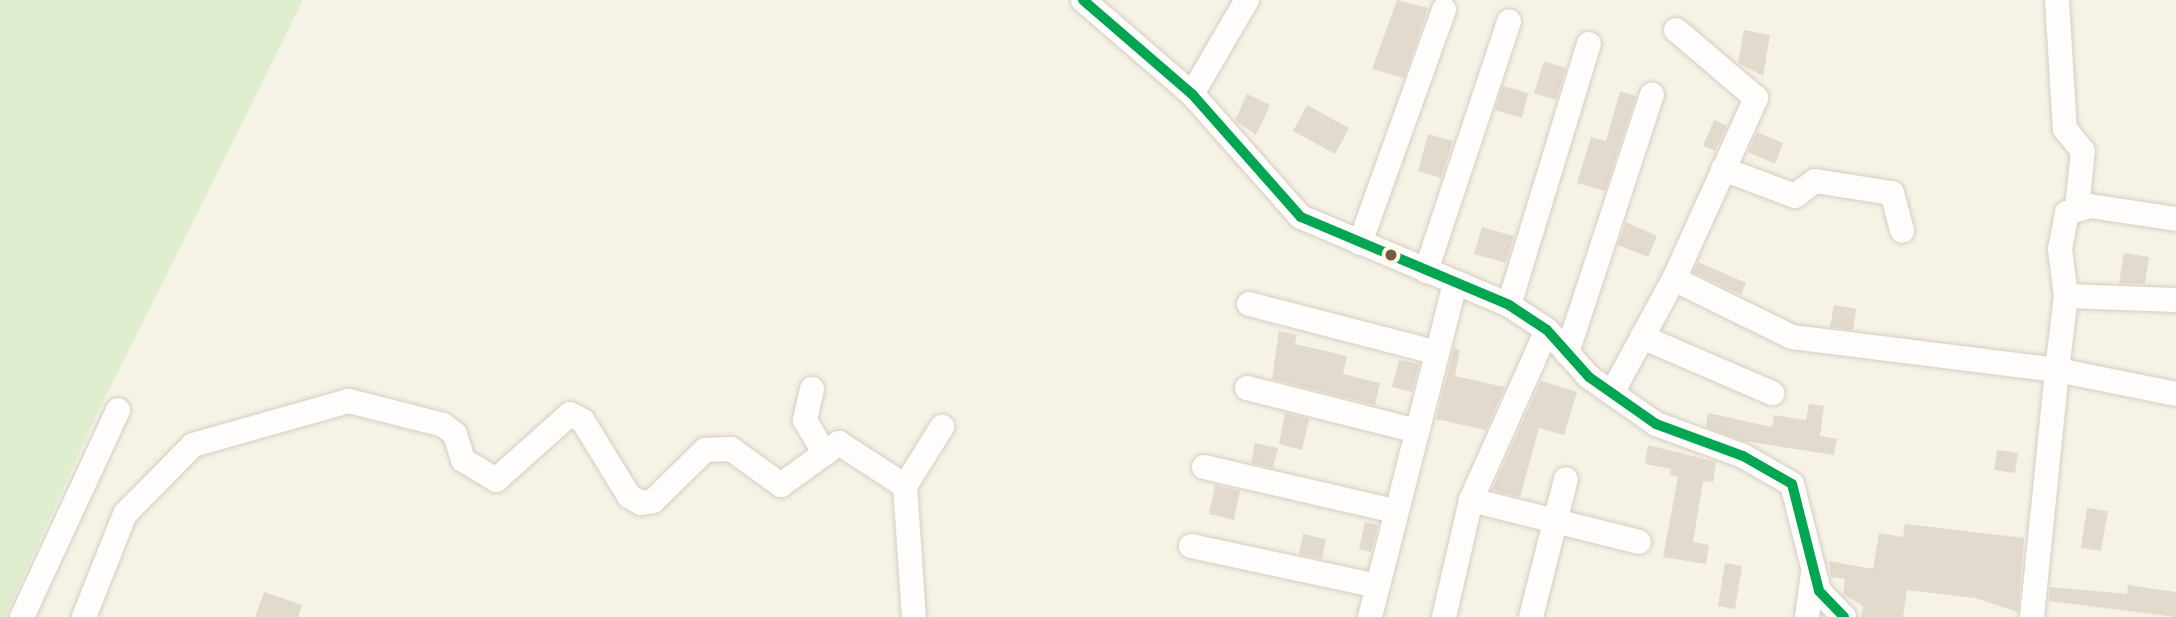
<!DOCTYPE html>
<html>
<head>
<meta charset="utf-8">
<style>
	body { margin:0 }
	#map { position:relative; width:2176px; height:617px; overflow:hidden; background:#f6f2e6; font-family:"Exo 2",sans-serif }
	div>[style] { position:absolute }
	.green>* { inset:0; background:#deeecf }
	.building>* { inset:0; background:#e2dacd }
	.roads { filter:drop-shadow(0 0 2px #d5cdc1) drop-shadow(0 0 2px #d5cdc1) }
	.minor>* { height:24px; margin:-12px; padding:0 12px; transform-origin:12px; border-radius:12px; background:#fefdfb }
	.bus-1>* { height:10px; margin:-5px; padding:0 5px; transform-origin:5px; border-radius:5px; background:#00a651 }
	.dots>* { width:19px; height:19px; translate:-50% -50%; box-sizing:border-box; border:4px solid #fff8e5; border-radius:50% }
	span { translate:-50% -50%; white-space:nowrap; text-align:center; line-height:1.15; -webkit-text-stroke:6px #fff8e5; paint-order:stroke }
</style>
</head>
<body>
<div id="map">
	<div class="green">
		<div style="clip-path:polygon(0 0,303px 0,97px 414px,5px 617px,0 617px)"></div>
	</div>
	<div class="building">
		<div style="clip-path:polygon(1397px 0,1428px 8px,1404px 78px,1372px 69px)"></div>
		<div style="clip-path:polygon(1744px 30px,1770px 35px,1763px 76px,1738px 63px)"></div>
		<div style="clip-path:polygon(1544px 61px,1566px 68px,1556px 100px,1534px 93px)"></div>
		<div style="clip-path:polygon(1503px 86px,1528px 93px,1522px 118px,1495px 110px)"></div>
		<div style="clip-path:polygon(1620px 91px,1636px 96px,1605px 191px,1577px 183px,1591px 137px,1606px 141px)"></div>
		<div style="clip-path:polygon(1247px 94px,1270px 105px,1256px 135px,1235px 120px)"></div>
		<div style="clip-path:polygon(1307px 105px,1349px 128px,1335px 154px,1293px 131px)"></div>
		<div style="clip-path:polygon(1714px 120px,1727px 126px,1715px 151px,1703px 146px)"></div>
		<div style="clip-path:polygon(1757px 132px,1783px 143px,1775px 164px,1748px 152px)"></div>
		<div style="clip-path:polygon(1428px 134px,1453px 141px,1441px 178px,1418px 171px)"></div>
		<div style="clip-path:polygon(1626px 222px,1657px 236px,1648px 257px,1618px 245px)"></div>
		<div style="clip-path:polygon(1482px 227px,1514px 236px,1506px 263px,1474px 254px)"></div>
		<div style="clip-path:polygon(2124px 253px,2149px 257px,2145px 284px,2119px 283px)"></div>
		<div style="clip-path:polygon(1698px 262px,1746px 283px,1741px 295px,1693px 272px)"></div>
		<div style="clip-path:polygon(1834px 305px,1856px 309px,1853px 330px,1830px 327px)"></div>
		<div style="clip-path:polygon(1279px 331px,1297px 335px,1295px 344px,1347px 356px,1343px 374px,1380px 383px,1375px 405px,1272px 379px)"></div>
		<div style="clip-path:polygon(1454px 348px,1460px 350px,1455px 376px,1505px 387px,1486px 430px,1436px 419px)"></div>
		<div style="clip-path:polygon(1399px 360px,1419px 364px,1412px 392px,1392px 387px)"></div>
		<div style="clip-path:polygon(1541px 381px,1577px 392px,1564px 435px,1539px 428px,1520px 497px,1492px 490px)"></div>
		<div style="clip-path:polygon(1809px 404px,1824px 406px,1820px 436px,1837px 439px,1834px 455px,1744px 441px,1706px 427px,1708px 413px,1772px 427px,1774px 415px,1806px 420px)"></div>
		<div style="clip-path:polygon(1285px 413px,1309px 419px,1302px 450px,1279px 444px)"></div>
		<div style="clip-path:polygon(1255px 443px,1278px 448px,1273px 468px,1251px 463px)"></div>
		<div style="clip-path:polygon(1648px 445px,1716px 462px,1713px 482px,1703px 481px,1693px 542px,1709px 545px,1706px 564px,1663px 557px,1678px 477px,1670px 475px,1671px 469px,1645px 464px)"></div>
		<div style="clip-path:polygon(1997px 450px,2018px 453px,2015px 473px,1994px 470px)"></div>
		<div style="clip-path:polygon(1215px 485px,1240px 491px,1234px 520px,1209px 514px)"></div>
		<div style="clip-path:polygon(2087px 508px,2108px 511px,2101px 551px,2081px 548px)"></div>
		<div style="clip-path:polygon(1365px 522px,1378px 525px,1371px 552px,1359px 549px)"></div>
		<div style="clip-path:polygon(1905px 524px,2024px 538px,2018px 612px,1975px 598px,1907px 590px,1903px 617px,1861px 617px,1863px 606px,1843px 594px,1845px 579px,1831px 577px,1829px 561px,1873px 569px,1879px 533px,1903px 537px)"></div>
		<div style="clip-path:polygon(1303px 534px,1326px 539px,1322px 559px,1299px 554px)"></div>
		<div style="clip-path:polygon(1725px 563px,1742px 566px,1735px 609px,1718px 606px)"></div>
		<div style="clip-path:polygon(2128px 585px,2176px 592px,2176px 617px,2049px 601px,2050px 587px,2127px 594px)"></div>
		<div style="clip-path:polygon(264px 592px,302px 605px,298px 617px,255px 617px)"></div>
	</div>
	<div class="roads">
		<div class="minor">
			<div style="left:1083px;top:0;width:144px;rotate:40.8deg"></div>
			<div style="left:1192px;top:94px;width:164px;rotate:48.5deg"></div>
			<div style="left:1301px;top:217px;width:226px;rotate:22.9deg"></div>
			<div style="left:1509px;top:305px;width:45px;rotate:33.3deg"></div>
			<div style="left:1547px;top:330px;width:63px;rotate:48.2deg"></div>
			<div style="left:1589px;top:377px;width:82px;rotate:35deg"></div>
			<div style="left:1656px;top:424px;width:93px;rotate:20.2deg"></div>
			<div style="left:1743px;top:456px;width:56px;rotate:29.7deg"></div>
			<div style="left:1792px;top:484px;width:110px;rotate:75.8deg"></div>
			<div style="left:1819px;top:591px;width:36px;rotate:46deg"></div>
			<div style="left:2057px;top:0;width:129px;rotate:86.5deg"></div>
			<div style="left:2065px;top:129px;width:28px;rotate:51deg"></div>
			<div style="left:2083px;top:151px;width:56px;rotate:96.1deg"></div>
			<div style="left:1192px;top:94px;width:109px;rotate:-59.7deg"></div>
			<div style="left:1723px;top:169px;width:77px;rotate:20.6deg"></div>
			<div style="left:1795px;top:196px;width:25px;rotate:-37deg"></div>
			<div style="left:1815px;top:181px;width:78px;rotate:8.9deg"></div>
			<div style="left:1892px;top:193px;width:39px;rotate:75deg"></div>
			<div style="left:1360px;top:243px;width:248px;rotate:-70.2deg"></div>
			<div style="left:1426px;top:271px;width:263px;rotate:-71.6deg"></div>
			<div style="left:1674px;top:279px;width:131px;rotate:26.2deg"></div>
			<div style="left:1792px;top:337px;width:267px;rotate:7.1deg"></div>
			<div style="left:2057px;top:370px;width:75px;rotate:-83.1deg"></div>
			<div style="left:2066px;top:296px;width:110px;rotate:2.1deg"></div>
			<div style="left:2066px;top:296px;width:47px;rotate:-97.3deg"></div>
			<div style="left:2060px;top:249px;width:37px;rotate:-79deg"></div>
			<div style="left:2067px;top:213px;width:24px;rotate:-17deg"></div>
			<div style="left:2090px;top:206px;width:87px;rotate:8.6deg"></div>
			<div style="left:1249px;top:304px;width:191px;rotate:14.5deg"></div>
			<div style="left:1509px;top:305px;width:273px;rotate:-73deg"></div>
			<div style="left:1642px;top:337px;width:142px;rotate:23.3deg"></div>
			<div style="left:1567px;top:353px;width:272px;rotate:-71.8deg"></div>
			<div style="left:1247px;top:388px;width:175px;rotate:14.2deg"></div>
			<div style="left:812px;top:389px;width:32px;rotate:103deg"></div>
			<div style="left:805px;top:420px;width:39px;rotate:60deg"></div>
			<div style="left:1612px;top:393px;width:130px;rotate:-61.5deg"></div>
			<div style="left:1674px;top:279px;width:199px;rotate:-65.6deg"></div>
			<div style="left:1756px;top:98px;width:105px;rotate:-139.6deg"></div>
			<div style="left:1204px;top:467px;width:195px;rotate:13deg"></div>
			<div style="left:905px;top:486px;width:70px;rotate:-57.9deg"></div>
			<div style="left:1471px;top:500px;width:173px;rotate:14deg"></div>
			<div style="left:1191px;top:546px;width:191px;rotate:12.1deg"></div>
			<div style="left:22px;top:617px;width:228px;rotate:-65.1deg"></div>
			<div style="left:84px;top:617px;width:111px;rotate:-68.3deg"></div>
			<div style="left:125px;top:514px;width:97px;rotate:-45.4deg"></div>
			<div style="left:193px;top:445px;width:162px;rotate:-15.8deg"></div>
			<div style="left:349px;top:401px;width:97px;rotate:14.3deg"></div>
			<div style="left:443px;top:425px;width:15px;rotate:37deg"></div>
			<div style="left:455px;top:434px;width:27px;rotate:73deg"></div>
			<div style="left:463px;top:460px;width:39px;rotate:31deg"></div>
			<div style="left:496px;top:480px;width:99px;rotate:-41.7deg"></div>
			<div style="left:570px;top:414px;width:15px;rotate:28deg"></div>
			<div style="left:583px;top:421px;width:88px;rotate:58.5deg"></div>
			<div style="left:629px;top:496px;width:14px;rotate:30deg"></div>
			<div style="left:641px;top:503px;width:12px;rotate:-9deg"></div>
			<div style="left:653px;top:501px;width:73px;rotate:-44.4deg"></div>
			<div style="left:705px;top:450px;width:26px;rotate:-2deg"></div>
			<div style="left:731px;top:449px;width:62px;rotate:35.8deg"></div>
			<div style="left:781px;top:485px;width:72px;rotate:-35.9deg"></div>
			<div style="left:839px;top:443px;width:79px;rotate:33.1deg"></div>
			<div style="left:905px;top:486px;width:131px;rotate:86.1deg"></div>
			<div style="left:1370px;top:617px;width:345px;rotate:-75.7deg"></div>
			<div style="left:1444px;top:617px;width:120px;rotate:-77deg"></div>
			<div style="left:1471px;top:500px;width:186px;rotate:-65.9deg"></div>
			<div style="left:1531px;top:617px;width:142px;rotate:-75.8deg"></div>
			<div style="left:1807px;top:617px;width:44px;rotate:-82.2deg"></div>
			<div style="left:2032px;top:617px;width:248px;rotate:-84.2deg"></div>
			<div style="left:2057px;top:370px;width:121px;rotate:11.4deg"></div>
		</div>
	</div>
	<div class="bus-1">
		<div style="left:1083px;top:0;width:144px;rotate:40.8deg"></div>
		<div style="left:1192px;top:94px;width:164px;rotate:48.5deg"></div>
		<div style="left:1301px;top:217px;width:226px;rotate:22.9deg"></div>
		<div style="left:1509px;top:305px;width:45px;rotate:33.3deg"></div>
		<div style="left:1547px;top:330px;width:63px;rotate:48.2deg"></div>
		<div style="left:1589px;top:377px;width:82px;rotate:35deg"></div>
		<div style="left:1656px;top:424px;width:93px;rotate:20.2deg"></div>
		<div style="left:1743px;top:456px;width:56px;rotate:29.7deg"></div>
		<div style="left:1792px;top:484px;width:110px;rotate:75.8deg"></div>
		<div style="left:1819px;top:591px;width:36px;rotate:46deg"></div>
	</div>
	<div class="dots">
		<div style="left:1391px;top:255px;background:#735c46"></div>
	</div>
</div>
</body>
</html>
